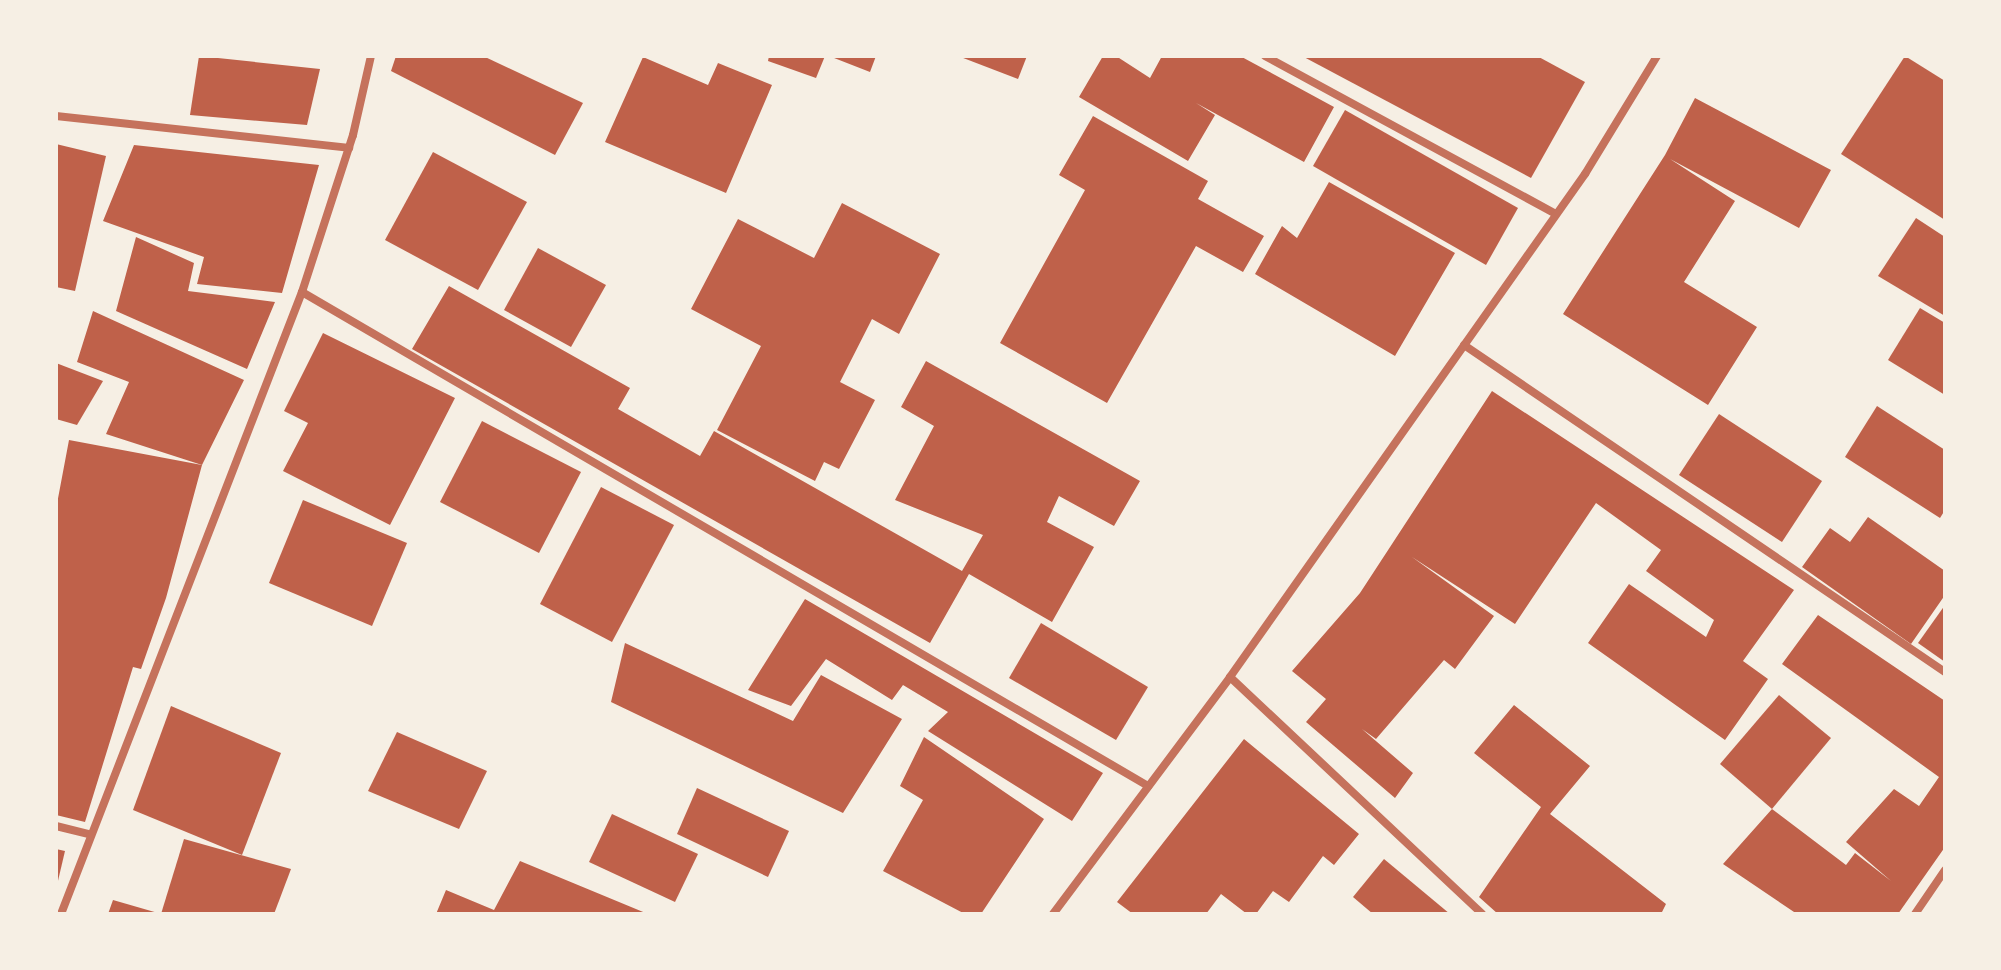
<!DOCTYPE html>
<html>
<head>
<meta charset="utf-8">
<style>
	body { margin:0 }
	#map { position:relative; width:2001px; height:970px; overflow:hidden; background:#f6efe4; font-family:"Roboto Condensed",sans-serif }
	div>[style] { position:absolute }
	.building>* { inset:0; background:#bf614a }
	.minor>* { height:8px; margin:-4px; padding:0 4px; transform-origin:4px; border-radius:4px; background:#c5725c }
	span { translate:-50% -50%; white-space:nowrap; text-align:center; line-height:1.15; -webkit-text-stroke:8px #f6efe4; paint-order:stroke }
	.frame { position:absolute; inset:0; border:58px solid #f6efe4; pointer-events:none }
</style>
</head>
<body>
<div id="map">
	<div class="building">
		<div style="clip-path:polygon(199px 56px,320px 69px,307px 125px,190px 115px)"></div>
		<div style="clip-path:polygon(396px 56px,483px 56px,583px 103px,555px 155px,391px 71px)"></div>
		<div style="clip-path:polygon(769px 56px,825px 56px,816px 78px,768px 61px)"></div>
		<div style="clip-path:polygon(829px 56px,876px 56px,870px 72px)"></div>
		<div style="clip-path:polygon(958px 56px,1027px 56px,1018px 79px)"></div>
		<div style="clip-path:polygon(1103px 56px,1116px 56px,1150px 78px,1162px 56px,1240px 56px,1334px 107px,1304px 162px,1196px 103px,1215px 115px,1188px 161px,1079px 97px)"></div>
		<div style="clip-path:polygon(1302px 56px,1537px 56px,1585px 82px,1531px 178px)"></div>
		<div style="clip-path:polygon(1905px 56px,1945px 81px,1945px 220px,1841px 154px)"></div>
		<div style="clip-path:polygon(643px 57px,708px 85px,718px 63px,772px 85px,726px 193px,605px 142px)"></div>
		<div style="clip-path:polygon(1695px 98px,1831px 170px,1799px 228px,1670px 159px,1735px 201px,1684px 282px,1757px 327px,1708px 405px,1563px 314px,1665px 155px)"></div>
		<div style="clip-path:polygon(1345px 110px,1518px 208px,1486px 265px,1313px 166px)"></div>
		<div style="clip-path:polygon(1093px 116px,1208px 181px,1198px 199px,1264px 236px,1243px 272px,1196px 246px,1107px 403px,1000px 343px,1085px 190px,1059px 175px)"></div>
		<div style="clip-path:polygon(56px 144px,106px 156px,75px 291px,56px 287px)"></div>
		<div style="clip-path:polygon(134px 145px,319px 165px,282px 293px,197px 284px,204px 257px,103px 221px)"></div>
		<div style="clip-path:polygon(433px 152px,527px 202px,478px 290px,385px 240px)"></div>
		<div style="clip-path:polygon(1329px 182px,1455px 253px,1395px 356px,1255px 274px,1282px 226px,1297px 238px)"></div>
		<div style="clip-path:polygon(842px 203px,940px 254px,899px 334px,872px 319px,840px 382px,875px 400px,839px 469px,824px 462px,815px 481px,717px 430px,761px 346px,691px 309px,738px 219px,814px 258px)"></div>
		<div style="clip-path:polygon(1916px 218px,1945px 237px,1945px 316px,1878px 276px)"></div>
		<div style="clip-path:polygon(136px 237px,194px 263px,188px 291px,275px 302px,247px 369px,116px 311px)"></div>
		<div style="clip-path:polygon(538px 248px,606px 285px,571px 347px,504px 310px)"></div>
		<div style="clip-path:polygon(449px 286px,630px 388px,618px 409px,700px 456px,714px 431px,962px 571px,983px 535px,895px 500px,934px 426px,901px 407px,926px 361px,1140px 481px,1114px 526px,1059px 496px,1047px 522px,1094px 547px,1052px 622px,969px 574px,930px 643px,412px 349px)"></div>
		<div style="clip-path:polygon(1920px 308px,1945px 323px,1945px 395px,1888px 360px)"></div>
		<div style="clip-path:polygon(93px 311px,244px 380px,202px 465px,106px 434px,129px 382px,77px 362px)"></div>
		<div style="clip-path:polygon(323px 333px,455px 398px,390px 525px,283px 471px,308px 423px,284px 411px)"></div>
		<div style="clip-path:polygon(56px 363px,103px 381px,77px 425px,56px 419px)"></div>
		<div style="clip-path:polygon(1492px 391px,1794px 590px,1743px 661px,1768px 679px,1725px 740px,1588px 643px,1629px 584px,1706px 637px,1714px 620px,1646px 571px,1661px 550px,1596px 503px,1515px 624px,1412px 557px,1494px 616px,1455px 669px,1444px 660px,1376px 739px,1362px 729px,1413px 773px,1395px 798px,1306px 722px,1326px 699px,1292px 671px,1360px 593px)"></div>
		<div style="clip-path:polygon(1877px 406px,1945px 450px,1945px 510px,1940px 518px,1845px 457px)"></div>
		<div style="clip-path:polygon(1719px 414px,1822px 481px,1782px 542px,1679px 475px)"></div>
		<div style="clip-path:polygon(482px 421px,581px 472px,539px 553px,440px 502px)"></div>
		<div style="clip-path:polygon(69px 440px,202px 465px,166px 598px,141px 669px,133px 667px,85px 822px,56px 815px,56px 509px)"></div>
		<div style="clip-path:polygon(601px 487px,674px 525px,612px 642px,540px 604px)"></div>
		<div style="clip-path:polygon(303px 500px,407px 543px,372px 626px,269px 583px)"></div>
		<div style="clip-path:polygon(1868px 517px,1945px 571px,1945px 595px,1911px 644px,1802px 567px,1830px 528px,1850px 542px)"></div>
		<div style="clip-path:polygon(805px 599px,1103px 773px,1072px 821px,928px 731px,948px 712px,903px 685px,892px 700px,826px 659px,791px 706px,748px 690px)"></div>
		<div style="clip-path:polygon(1945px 605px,1945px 662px,1918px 643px)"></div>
		<div style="clip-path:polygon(1818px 615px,1945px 701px,1945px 847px,1898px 914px,1797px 914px,1723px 864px,1772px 809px,1846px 865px,1855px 853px,1891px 881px,1846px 842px,1894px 789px,1919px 806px,1939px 777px,1782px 664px)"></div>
		<div style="clip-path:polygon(1041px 623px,1148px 687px,1116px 740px,1009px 678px)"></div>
		<div style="clip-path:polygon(625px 643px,793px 721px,821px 675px,902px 719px,843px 813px,611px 702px)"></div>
		<div style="clip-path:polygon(1779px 695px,1831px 738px,1772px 809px,1720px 764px)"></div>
		<div style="clip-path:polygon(1514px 705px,1590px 766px,1550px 814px,1666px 904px,1661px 914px,1498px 914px,1479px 897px,1541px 807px,1474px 753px)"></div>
		<div style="clip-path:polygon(171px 706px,281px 753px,242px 855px,133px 810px)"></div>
		<div style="clip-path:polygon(397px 732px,487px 771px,459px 829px,368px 791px)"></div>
		<div style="clip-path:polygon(924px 737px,1044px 819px,981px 914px,965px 914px,883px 871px,923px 800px,900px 786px)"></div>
		<div style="clip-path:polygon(1244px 739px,1359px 834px,1334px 865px,1323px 856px,1289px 902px,1273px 891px,1256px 914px,1247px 914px,1221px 894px,1206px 914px,1133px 914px,1117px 902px)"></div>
		<div style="clip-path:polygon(697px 788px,789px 831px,768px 877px,677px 834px)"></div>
		<div style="clip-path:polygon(612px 814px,698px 854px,675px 902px,589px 862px)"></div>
		<div style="clip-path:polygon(184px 839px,291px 869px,274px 914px,161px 914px)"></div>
		<div style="clip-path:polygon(56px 849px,65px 851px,57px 885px,56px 885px)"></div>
		<div style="clip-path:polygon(1384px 859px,1450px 914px,1373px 914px,1353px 897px)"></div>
		<div style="clip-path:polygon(520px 861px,648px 914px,436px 914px,446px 890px,494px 910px)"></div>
		<div style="clip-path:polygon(113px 900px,158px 913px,157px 914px,108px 914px)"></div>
	</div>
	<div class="minor">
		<div style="left:1265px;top:56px;width:331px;rotate:28.5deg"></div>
		<div style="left:56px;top:116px;width:295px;rotate:6.2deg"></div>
		<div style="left:302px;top:292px;width:980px;rotate:30.28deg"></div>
		<div style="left:1464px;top:345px;width:582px;rotate:34.21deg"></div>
		<div style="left:1230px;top:677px;width:346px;rotate:43.2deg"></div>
		<div style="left:56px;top:826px;width:36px;rotate:14deg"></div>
		<div style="left:61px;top:914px;width:667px;rotate:-68.82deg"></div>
		<div style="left:302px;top:292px;width:165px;rotate:-72deg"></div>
		<div style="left:353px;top:135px;width:81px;rotate:-77.2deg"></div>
		<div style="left:1053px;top:914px;width:296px;rotate:-53.2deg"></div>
		<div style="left:1230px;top:677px;width:616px;rotate:-54.79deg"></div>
		<div style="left:1585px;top:174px;width:138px;rotate:-58.6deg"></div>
		<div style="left:1915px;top:914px;width:53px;rotate:-55.7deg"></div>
	</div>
	<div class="frame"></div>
</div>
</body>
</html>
